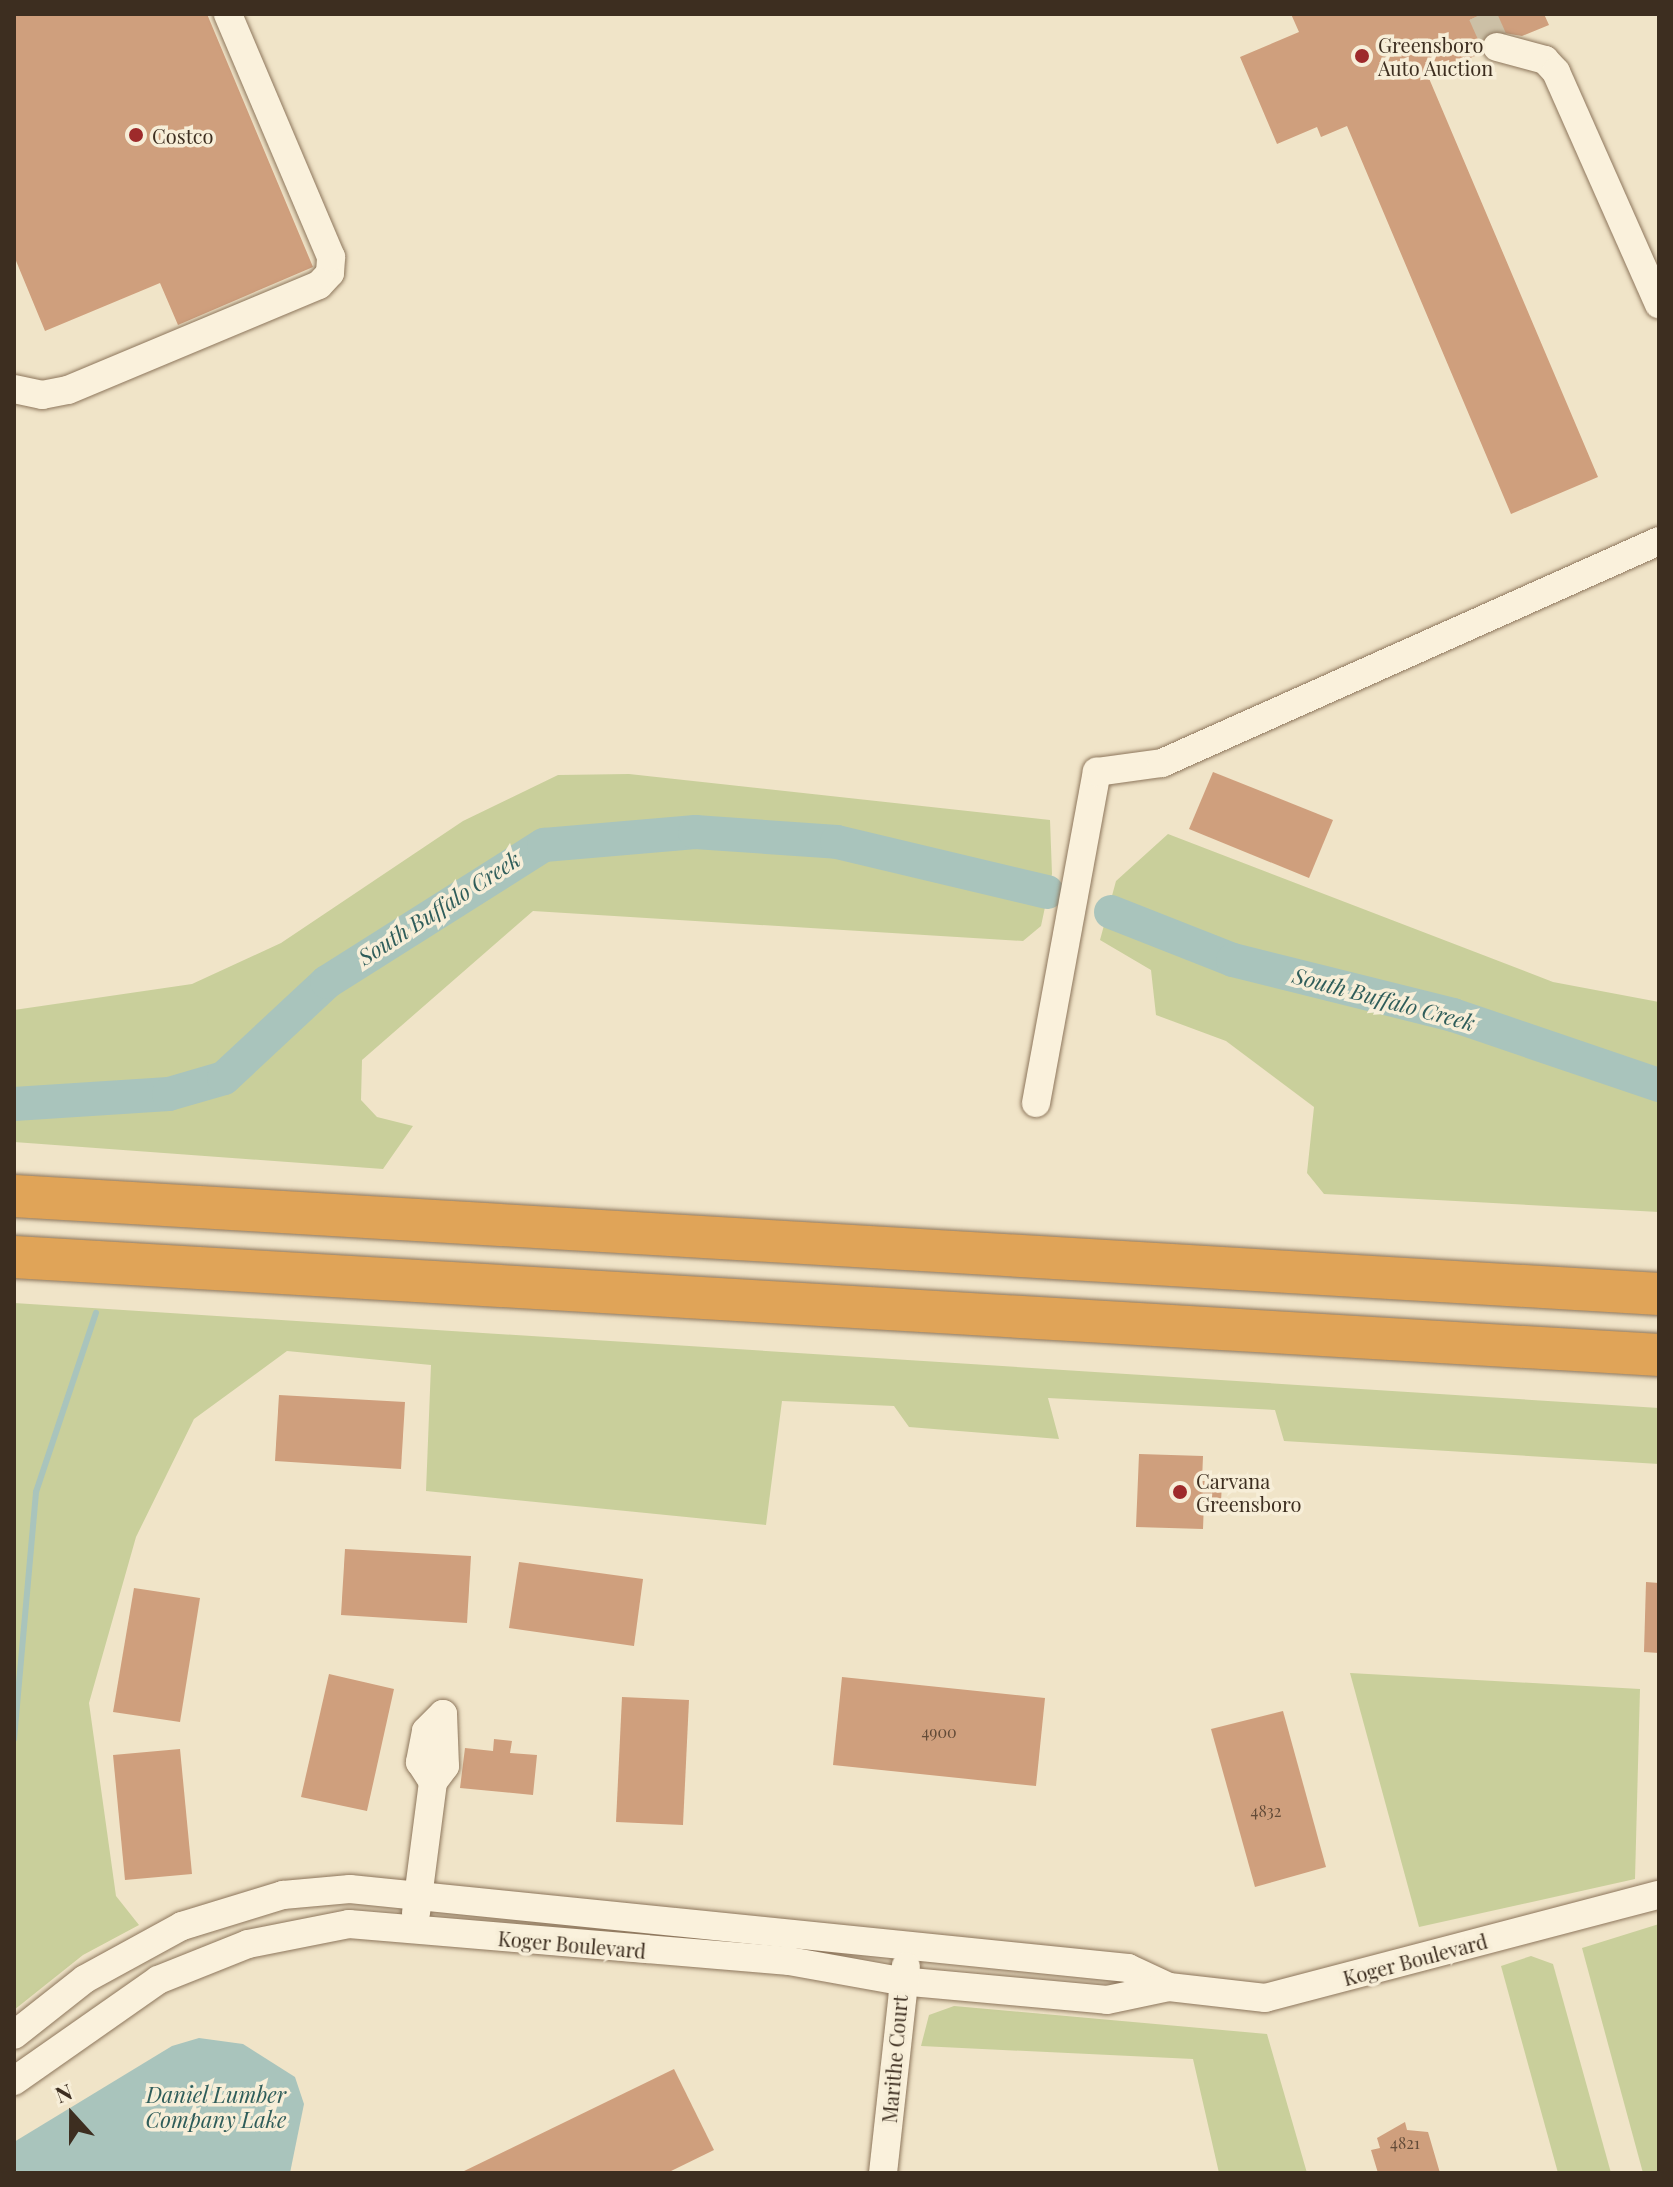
<!DOCTYPE html>
<html>
<head>
<meta charset="utf-8">
<style>
	body { margin:0 }
	#map { position:relative; width:1673px; height:2187px; overflow:hidden; background:#f0e4c8; font-family:"Playfair Display",serif }
	div>[style] { position:absolute }
	.green>* { inset:0; background:#c9cf9b }
	.water>* { inset:0; background:#a9c4bc }
	.stream>* { height:6px; margin:-3px; padding:0 3px; transform-origin:3px; border-radius:3px; background:#a9c4bc }
	.river>* { height:34px; margin:-17px; padding:0 17px; transform-origin:17px; border-radius:17px; background:#a9c4bc }
	.building>* { inset:0; background:#cf9f7d }
	.minor-tunnel>* { height:28px; margin-top:-14px; transform-origin:0; background:repeating-linear-gradient(90deg,#ccc0a6 0 28px,transparent 0 42px) }
	.roads { filter:drop-shadow(0 0 2px #8d765c) drop-shadow(0 0 2px #8d765c) }
	.minor>* { height:28px; margin:-14px; padding:0 14px; transform-origin:14px; border-radius:14px; background:#faf1dc }
	.highway>* { height:42px; margin:-21px; padding:0 21px; transform-origin:21px; border-radius:21px; background:#e0a458 }
	.dots>* { width:22px; height:22px; translate:-50% -50%; box-sizing:border-box; border:4px solid #f7eed8; border-radius:50% }
	span { translate:-50% -50%; white-space:nowrap; text-align:center; line-height:1.15; -webkit-text-stroke:7px #f7eed8; paint-order:stroke }
	.number-label { font-size:16px; color:#624a37 }
	.number-label span { -webkit-text-stroke-width:0 }
	.poi-label { font-size:20px; color:#3d2e20 }
	.left { translate:0 -50%; text-align:left }
	.street-label { font-size:20px; color:#3d2e20 }
	.water-label { font-size:22px; color:#2f5d5a; font-style:italic }
	.frame { position:absolute; inset:0; border:16px solid #3d2e20; pointer-events:none }
	.north { position:absolute; left:32px; top:2075px; width:80px; height:80px; -webkit-text-stroke:6px #f7eed8; paint-order:stroke; rotate:339deg; font-size:22px; font-weight:700; line-height:32px; text-align:center; color:#3d2e20 }
	.north::after { content:''; display:block; margin:auto; width:28px; height:36px; background:#3d2e20; clip-path:polygon(50% 0,100% 100%,50% 72%,0 100%) }
</style>
</head>
<body>
<div id="map">
	<div class="green">
		<div style="clip-path:polygon(629px 774px,1050px 820px,1052px 874px,1041px 926px,1023px 941px,533px 911px,362px 1060px,361px 1100px,377px 1117px,413px 1126px,383px 1169px,14px 1142px,14px 1010px,192px 984px,281px 943px,463px 821px,558px 775px)"></div>
		<div style="clip-path:polygon(1168px 834px,1553px 982px,1659px 1002px,1659px 1212px,1324px 1194px,1307px 1173px,1314px 1107px,1226px 1041px,1156px 1015px,1151px 970px,1100px 940px,1116px 881px)"></div>
		<div style="clip-path:polygon(14px 1303px,1659px 1408px,1659px 1464px,1284px 1441px,1275px 1410px,1048px 1398px,1059px 1439px,909px 1427px,894px 1406px,782px 1401px,766px 1525px,426px 1491px,431px 1365px,287px 1351px,194px 1419px,136px 1537px,89px 1703px,116px 1896px,139px 1925px,83px 1955px,14px 2010px)"></div>
		<div style="clip-path:polygon(1350px 1673px,1640px 1689px,1635px 1879px,1419px 1927px)"></div>
		<div style="clip-path:polygon(1659px 1924px,1659px 2173px,1643px 2173px,1582px 1948px)"></div>
		<div style="clip-path:polygon(1531px 1956px,1553px 1964px,1611px 2173px,1558px 2173px,1501px 1966px)"></div>
		<div style="clip-path:polygon(954px 2006px,1267px 2034px,1307px 2173px,1219px 2173px,1193px 2059px,921px 2046px,929px 2015px)"></div>
	</div>
	<div class="water">
		<div style="clip-path:polygon(199px 2038px,243px 2044px,295px 2077px,304px 2104px,290px 2173px,14px 2173px,14px 2142px,172px 2046px)"></div>
	</div>
	<div class="stream">
		<div style="left:14px;top:1739px;width:248px;rotate:-84.9deg"></div>
		<div style="left:36px;top:1492px;width:189px;rotate:-71.5deg"></div>
	</div>
	<div class="river">
		<div style="left:1111px;top:912px;width:131px;rotate:21.5deg"></div>
		<div style="left:1233px;top:960px;width:227px;rotate:14deg"></div>
		<div style="left:1453px;top:1015px;width:218px;rotate:18.8deg"></div>
		<div style="left:14px;top:1104px;width:155px;rotate:-3.7deg"></div>
		<div style="left:169px;top:1094px;width:57px;rotate:-16.2deg"></div>
		<div style="left:224px;top:1078px;width:141px;rotate:-43deg"></div>
		<div style="left:327px;top:982px;width:257px;rotate:-32.3deg"></div>
		<div style="left:544px;top:845px;width:152px;rotate:-4.9deg"></div>
		<div style="left:695px;top:832px;width:142px;rotate:4deg"></div>
		<div style="left:837px;top:842px;width:216px;rotate:13.4deg"></div>
	</div>
	<div class="building">
		<div style="clip-path:polygon(14px 14px,207px 14px,313px 267px,178px 325px,160px 283px,45px 331px,14px 256px)"></div>
		<div style="clip-path:polygon(1291px 14px,1544px 14px,1549px 25px,1522px 36px,1492px 31px,1482px 53px,1428px 76px,1598px 477px,1511px 514px,1347px 126px,1321px 137px,1317px 127px,1277px 144px,1240px 57px,1299px 32px)"></div>
		<div style="clip-path:polygon(1213px 772px,1333px 820px,1309px 878px,1189px 829px)"></div>
		<div style="clip-path:polygon(279px 1395px,405px 1402px,401px 1469px,275px 1461px)"></div>
		<div style="clip-path:polygon(1139px 1454px,1203px 1456px,1202px 1481px,1222px 1481px,1221px 1503px,1204px 1502px,1203px 1529px,1136px 1527px)"></div>
		<div style="clip-path:polygon(345px 1549px,471px 1556px,467px 1623px,341px 1615px)"></div>
		<div style="clip-path:polygon(519px 1562px,643px 1579px,634px 1646px,509px 1628px)"></div>
		<div style="clip-path:polygon(1646px 1582px,1659px 1583px,1659px 1653px,1644px 1652px)"></div>
		<div style="clip-path:polygon(134px 1588px,200px 1598px,180px 1722px,113px 1712px)"></div>
		<div style="clip-path:polygon(329px 1674px,394px 1689px,367px 1811px,301px 1797px)"></div>
		<div style="clip-path:polygon(842px 1677px,1045px 1698px,1036px 1786px,833px 1765px)"></div>
		<div style="clip-path:polygon(622px 1697px,689px 1700px,683px 1825px,616px 1822px)"></div>
		<div style="clip-path:polygon(1283px 1711px,1326px 1867px,1255px 1887px,1211px 1729px)"></div>
		<div style="clip-path:polygon(494px 1739px,512px 1741px,510px 1753px,537px 1755px,533px 1795px,460px 1788px,465px 1748px,493px 1751px)"></div>
		<div style="clip-path:polygon(180px 1749px,192px 1874px,125px 1880px,113px 1755px)"></div>
		<div style="clip-path:polygon(674px 2069px,714px 2150px,667px 2173px,460px 2173px)"></div>
		<div style="clip-path:polygon(1405px 2122px,1407px 2130px,1428px 2132px,1440px 2173px,1378px 2173px,1371px 2150px,1380px 2148px,1377px 2138px)"></div>
	</div>
	<div class="minor-tunnel">
		<div style="left:1482px;top:14px;width:36px;rotate:66deg"></div>
	</div>
	<div class="roads">
		<div class="minor">
			<div style="left:1497px;top:47px;width:50px;rotate:15.2deg"></div>
			<div style="left:1545px;top:60px;width:16px;rotate:47deg"></div>
			<div style="left:1556px;top:72px;width:254px;rotate:66.1deg"></div>
			<div style="left:14px;top:389px;width:29px;rotate:12deg"></div>
			<div style="left:42px;top:395px;width:26px;rotate:-11deg"></div>
			<div style="left:68px;top:390px;width:272px;rotate:-22.7deg"></div>
			<div style="left:319px;top:285px;width:16px;rotate:-47deg"></div>
			<div style="left:330px;top:273px;width:16px;rotate:-86deg"></div>
			<div style="left:331px;top:257px;width:264px;rotate:-113deg"></div>
			<div style="left:1036px;top:1103px;width:337px;rotate:-79.6deg"></div>
			<div style="left:1097px;top:772px;width:66px;rotate:-7.9deg"></div>
			<div style="left:1162px;top:763px;width:544px;rotate:-24.07deg"></div>
			<div style="left:416px;top:1913px;width:132px;rotate:-82.6deg"></div>
			<div style="left:433px;top:1782px;width:20px;rotate:-53deg"></div>
			<div style="left:445px;top:1766px;width:52px;rotate:-92.2deg"></div>
			<div style="left:443px;top:1714px;width:24px;rotate:135deg"></div>
			<div style="left:426px;top:1731px;width:32px;rotate:101deg"></div>
			<div style="left:420px;top:1762px;width:24px;rotate:57deg"></div>
			<div style="left:14px;top:2035px;width:90px;rotate:-38.3deg"></div>
			<div style="left:85px;top:1979px;width:111px;rotate:-28.7deg"></div>
			<div style="left:182px;top:1926px;width:106px;rotate:-17.1deg"></div>
			<div style="left:283px;top:1895px;width:67px;rotate:-5.1deg"></div>
			<div style="left:350px;top:1889px;width:782px;rotate:5.8deg"></div>
			<div style="left:1128px;top:1968px;width:45px;rotate:24.9deg"></div>
			<div style="left:1169px;top:1987px;width:97px;rotate:6.5deg"></div>
			<div style="left:1265px;top:1998px;width:407px;rotate:-14.7deg"></div>
			<div style="left:14px;top:2081px;width:176px;rotate:-35deg"></div>
			<div style="left:158px;top:1980px;width:97px;rotate:-21.8deg"></div>
			<div style="left:248px;top:1944px;width:103px;rotate:-11.2deg"></div>
			<div style="left:349px;top:1924px;width:442px;rotate:4.8deg"></div>
			<div style="left:789px;top:1961px;width:113px;rotate:10.2deg"></div>
			<div style="left:900px;top:1981px;width:208px;rotate:5.2deg"></div>
			<div style="left:1107px;top:2000px;width:63px;rotate:-11.8deg"></div>
			<div style="left:883px;top:2173px;width:208px;rotate:-83.7deg"></div>
		</div>
		<div class="highway">
			<div style="left:14px;top:1196px;width:1648px;rotate:3.41deg"></div>
			<div style="left:14px;top:1257px;width:1648px;rotate:3.41deg"></div>
		</div>
	</div>
	<div class="dots">
		<div style="left:1362px;top:56px;background:#9e2a2b"></div>
		<div style="left:136px;top:135px;background:#9e2a2b"></div>
		<div style="left:1180px;top:1492px;background:#9e2a2b"></div>
	</div>
	<div class="number-label">
		<span style="left:939px;top:1732px">4900</span>
		<span style="left:1266px;top:1811px">4832</span>
		<span style="left:1405px;top:2143px">4821</span>
	</div>
	<div class="poi-label">
		<span class="left" style="left:1378px;top:56px">Greensboro<br>Auto Auction</span>
		<span class="left" style="left:152px;top:135px">Costco</span>
		<span class="left" style="left:1196px;top:1492px">Carvana<br>Greensboro</span>
	</div>
	<div class="street-label">
		<span style="left:572px;top:1944px;rotate:5deg">Koger Boulevard</span>
		<span style="left:1415px;top:1959px;rotate:-15deg">Koger Boulevard</span>
		<span style="left:894px;top:2059px;rotate:-85deg">Marithe Court</span>
	</div>
	<div class="water-label">
		<span style="left:439px;top:908px;rotate:-33deg">South Buffalo Creek</span>
		<span style="left:1384px;top:999px;rotate:15deg">South Buffalo Creek</span>
		<span style="left:216px;top:2107px">Daniel Lumber<br>Company Lake</span>
	</div>
	<div class="frame"></div>
	<div class="north">N</div>
</div>
</body>
</html>
